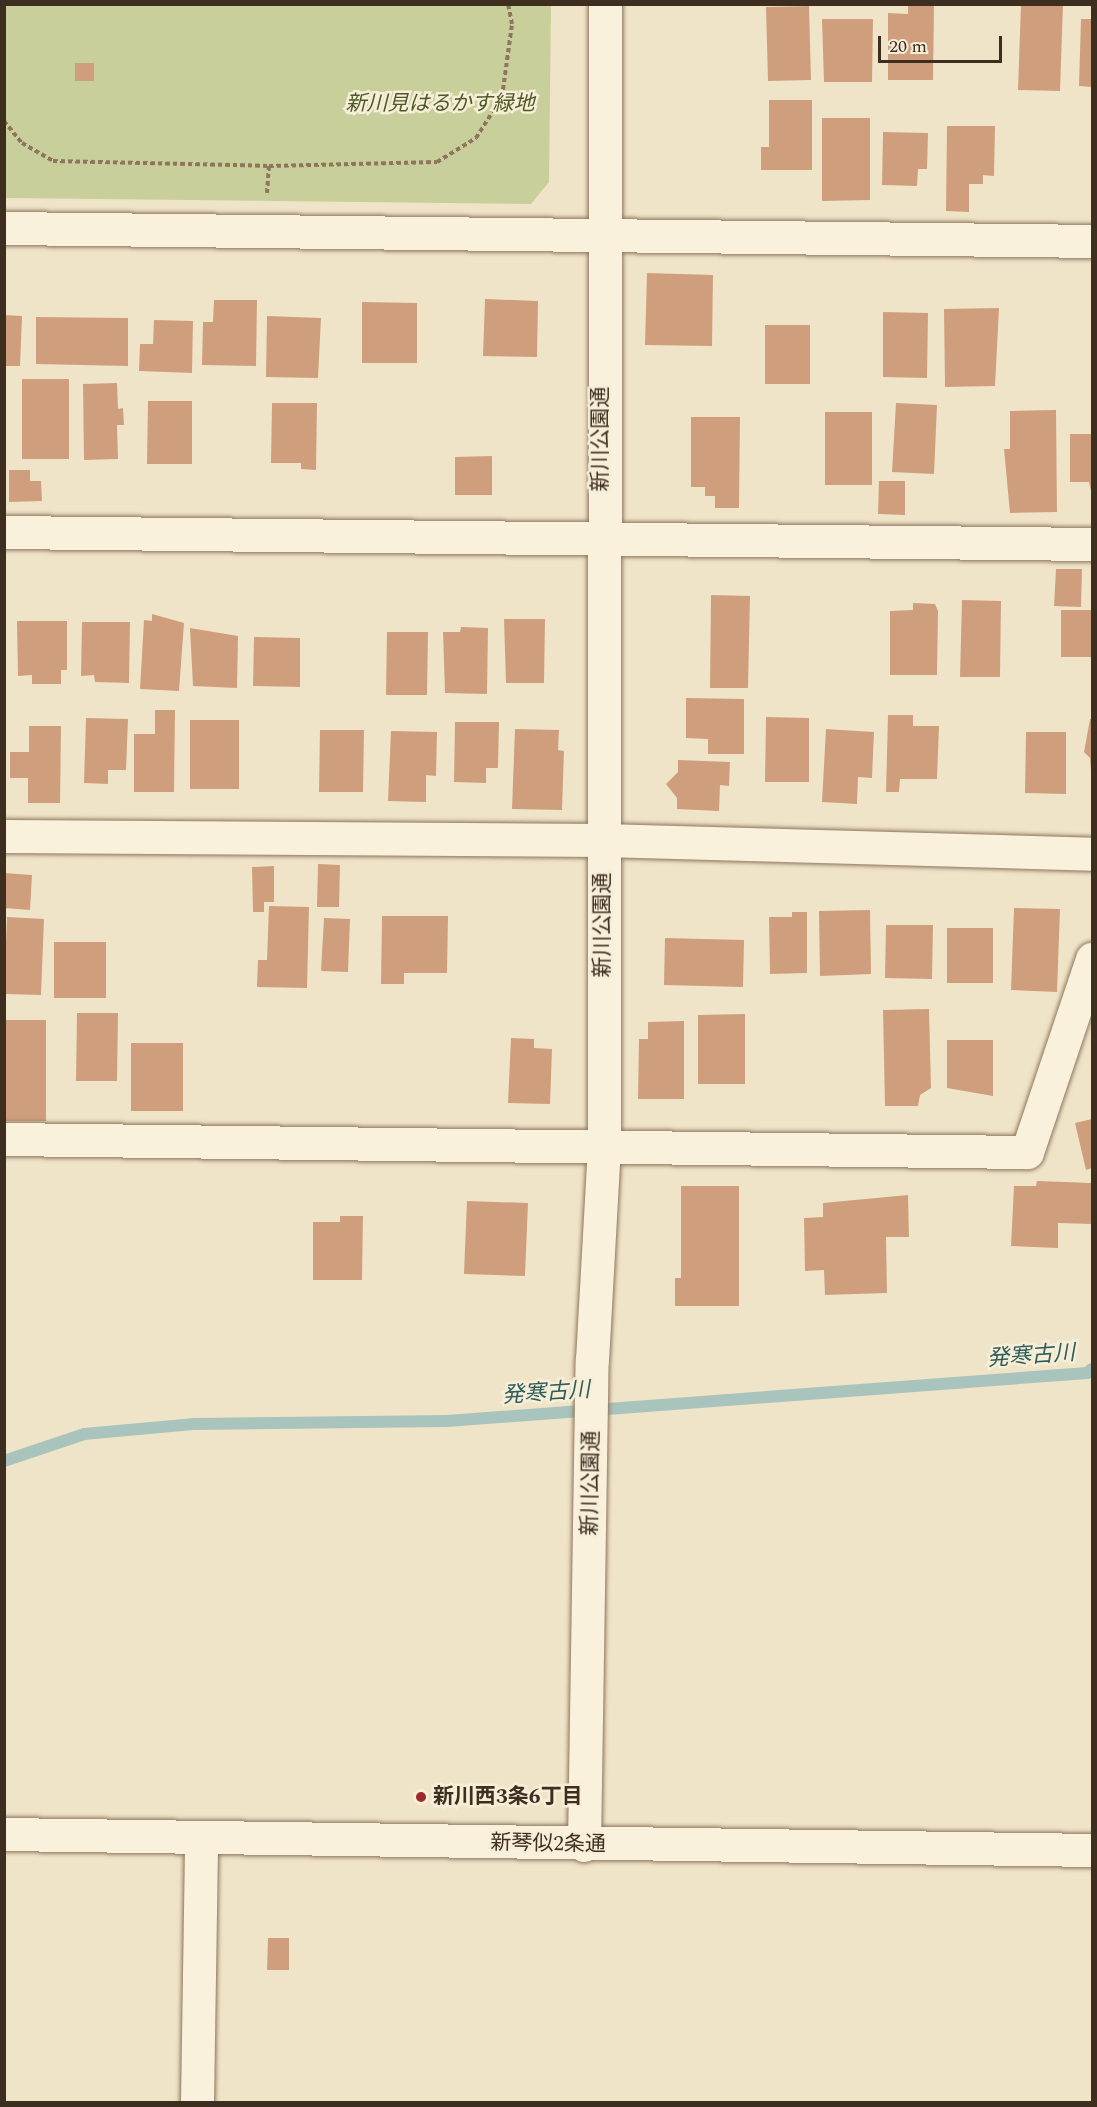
<!DOCTYPE html>
<html>
<head>
<meta charset="utf-8">
<style>
	body { margin:0 }
	#map { position:relative; width:1097px; height:2107px; overflow:hidden; background:#f0e4c8; font-family:Spectral,"Noto Sans JP",serif }
	div>[style] { position:absolute }
	.green>* { inset:0; background:#c9cf9b }
	.stream>* { height:12px; margin:-6px; padding:0 6px; transform-origin:6px; border-radius:6px; background:#a9c4bc }
	.building>* { inset:0; background:#cf9f7d }
	.path>* { height:4px; margin-top:-2px; transform-origin:0; background:repeating-linear-gradient(90deg,#8d765c 0 4.5px,transparent 0 7.5px) }
	.roads { filter:drop-shadow(0 0 2px #8d765c) drop-shadow(0 0 2px #8d765c) }
	.minor>* { height:33px; margin:-16.5px; padding:0 16.5px; transform-origin:16.5px; border-radius:16.5px; background:#faf1dc }
	.dots>* { width:16px; height:16px; translate:-50% -50%; box-sizing:border-box; border:3px solid #f7eed8; border-radius:50% }
	span { translate:-50% -50%; white-space:nowrap; text-align:center; line-height:1.15; -webkit-text-stroke:5px #f7eed8; paint-order:stroke }
	.park-label { font-size:21px; color:#4d5a26; font-style:italic }
	.street-label { font-size:21px; color:#3d2e20 }
	.poi-label { font-size:21px; color:#3d2e20; font-weight:700 }
	.left { translate:0 -50%; text-align:left }
	.water-label { font-size:22px; color:#2f5d5a; font-style:italic }
	.frame { position:absolute; inset:0; border:6px solid #3d2e20; pointer-events:none }
	.scale { position:absolute; left:878px; top:36px; width:124px; height:27px; box-sizing:border-box; border:3px solid #3d2e20; border-top:0; padding-left:8px; font-size:18px; line-height:21px; white-space:nowrap; color:#3d2e20; -webkit-text-stroke:4px #f7eed8; paint-order:stroke }
</style>
</head>
<body>
<div id="map">
	<div class="green">
		<div style="clip-path:polygon(5px 5px,551px 5px,549px 182px,531px 204px,5px 198px)"></div>
	</div>
	<div class="stream">
		<div style="left:4px;top:1461px;width:84px;rotate:-18.6deg"></div>
		<div style="left:84px;top:1434px;width:109px;rotate:-5.2deg"></div>
		<div style="left:193px;top:1424px;width:254px;rotate:-0.7deg"></div>
		<div style="left:447px;top:1421px;width:642px;rotate:-4.29deg"></div>
		<div style="left:1087px;top:1373px;width:6px;rotate:-39deg"></div>
	</div>
	<div class="building">
		<div style="clip-path:polygon(908px 4px,934px 5px,933px 80px,888px 80px,888px 13px,908px 14px)"></div>
		<div style="clip-path:polygon(1021px 4px,1063px 4px,1060px 91px,1018px 90px)"></div>
		<div style="clip-path:polygon(809px 6px,811px 80px,768px 81px,766px 7px)"></div>
		<div style="clip-path:polygon(822px 19px,873px 19px,872px 82px,824px 82px)"></div>
		<div style="clip-path:polygon(1081px 19px,1092px 19px,1092px 87px,1079px 86px)"></div>
		<div style="clip-path:polygon(75px 63px,94px 63px,94px 81px,75px 81px)"></div>
		<div style="clip-path:polygon(769px 100px,812px 100px,812px 170px,761px 170px,761px 147px,769px 147px)"></div>
		<div style="clip-path:polygon(822px 118px,870px 118px,870px 200px,822px 201px)"></div>
		<div style="clip-path:polygon(947px 126px,995px 126px,994px 176px,983px 175px,983px 184px,969px 184px,969px 212px,946px 211px)"></div>
		<div style="clip-path:polygon(883px 132px,928px 133px,927px 169px,918px 169px,917px 186px,882px 185px)"></div>
		<div style="clip-path:polygon(647px 273px,713px 275px,712px 346px,645px 345px)"></div>
		<div style="clip-path:polygon(485px 299px,538px 301px,537px 357px,483px 356px)"></div>
		<div style="clip-path:polygon(214px 300px,257px 300px,256px 366px,202px 365px,203px 322px,213px 322px)"></div>
		<div style="clip-path:polygon(362px 302px,417px 303px,417px 363px,362px 363px)"></div>
		<div style="clip-path:polygon(999px 308px,995px 386px,945px 387px,944px 309px)"></div>
		<div style="clip-path:polygon(883px 312px,928px 313px,927px 378px,883px 377px)"></div>
		<div style="clip-path:polygon(4px 315px,22px 316px,20px 366px,4px 366px)"></div>
		<div style="clip-path:polygon(267px 316px,321px 318px,318px 378px,266px 377px)"></div>
		<div style="clip-path:polygon(36px 317px,128px 318px,128px 366px,36px 364px)"></div>
		<div style="clip-path:polygon(154px 320px,193px 321px,192px 373px,139px 371px,140px 344px,153px 344px)"></div>
		<div style="clip-path:polygon(765px 325px,810px 325px,810px 384px,765px 384px)"></div>
		<div style="clip-path:polygon(22px 379px,69px 379px,69px 459px,22px 459px)"></div>
		<div style="clip-path:polygon(117px 383px,118px 409px,123px 408px,124px 425px,117px 425px,118px 459px,84px 460px,83px 384px)"></div>
		<div style="clip-path:polygon(148px 401px,192px 401px,192px 464px,147px 464px)"></div>
		<div style="clip-path:polygon(272px 403px,317px 403px,316px 470px,301px 469px,301px 463px,271px 463px)"></div>
		<div style="clip-path:polygon(896px 403px,937px 405px,934px 474px,892px 472px)"></div>
		<div style="clip-path:polygon(1056px 410px,1057px 512px,1010px 513px,1004px 449px,1010px 449px,1010px 411px)"></div>
		<div style="clip-path:polygon(825px 412px,872px 412px,872px 485px,825px 485px)"></div>
		<div style="clip-path:polygon(691px 417px,740px 417px,739px 508px,715px 508px,715px 496px,705px 496px,705px 487px,691px 487px)"></div>
		<div style="clip-path:polygon(1070px 434px,1092px 434px,1092px 495px,1089px 482px,1070px 482px)"></div>
		<div style="clip-path:polygon(492px 456px,492px 495px,455px 495px,455px 457px)"></div>
		<div style="clip-path:polygon(9px 470px,30px 470px,30px 481px,41px 481px,42px 501px,9px 502px)"></div>
		<div style="clip-path:polygon(879px 481px,905px 481px,905px 515px,878px 514px)"></div>
		<div style="clip-path:polygon(1056px 569px,1082px 569px,1081px 607px,1054px 606px)"></div>
		<div style="clip-path:polygon(711px 595px,750px 596px,748px 688px,710px 688px)"></div>
		<div style="clip-path:polygon(962px 600px,1001px 601px,1000px 677px,960px 677px)"></div>
		<div style="clip-path:polygon(913px 603px,935px 604px,938px 611px,937px 675px,890px 675px,890px 611px,913px 610px)"></div>
		<div style="clip-path:polygon(1061px 610px,1092px 610px,1092px 657px,1061px 657px)"></div>
		<div style="clip-path:polygon(152px 614px,184px 623px,179px 691px,140px 689px,144px 620px,152px 621px)"></div>
		<div style="clip-path:polygon(504px 619px,545px 619px,544px 683px,506px 683px)"></div>
		<div style="clip-path:polygon(17px 621px,67px 621px,67px 670px,61px 670px,61px 684px,32px 684px,32px 675px,18px 676px)"></div>
		<div style="clip-path:polygon(82px 622px,130px 622px,129px 683px,95px 682px,94px 675px,81px 676px)"></div>
		<div style="clip-path:polygon(461px 627px,488px 628px,487px 694px,445px 693px,443px 632px,460px 632px)"></div>
		<div style="clip-path:polygon(190px 628px,238px 636px,237px 688px,193px 686px)"></div>
		<div style="clip-path:polygon(387px 632px,428px 632px,427px 695px,386px 695px)"></div>
		<div style="clip-path:polygon(254px 637px,300px 638px,300px 687px,253px 686px)"></div>
		<div style="clip-path:polygon(686px 698px,744px 699px,744px 754px,708px 754px,708px 739px,686px 738px)"></div>
		<div style="clip-path:polygon(155px 710px,175px 710px,174px 792px,134px 792px,134px 734px,155px 734px)"></div>
		<div style="clip-path:polygon(888px 715px,913px 715px,913px 726px,939px 726px,937px 779px,900px 779px,899px 792px,886px 792px)"></div>
		<div style="clip-path:polygon(766px 717px,809px 718px,809px 782px,765px 782px)"></div>
		<div style="clip-path:polygon(86px 718px,128px 719px,126px 770px,108px 770px,108px 784px,84px 783px)"></div>
		<div style="clip-path:polygon(1090px 719px,1092px 719px,1092px 783px,1090px 758px,1084px 752px)"></div>
		<div style="clip-path:polygon(190px 720px,239px 720px,239px 789px,190px 789px)"></div>
		<div style="clip-path:polygon(455px 722px,499px 722px,498px 768px,486px 768px,486px 783px,454px 782px)"></div>
		<div style="clip-path:polygon(29px 726px,61px 726px,60px 803px,28px 803px,28px 778px,10px 778px,10px 752px,29px 752px)"></div>
		<div style="clip-path:polygon(515px 729px,559px 730px,558px 750px,564px 751px,562px 810px,512px 809px)"></div>
		<div style="clip-path:polygon(826px 729px,874px 732px,872px 778px,858px 777px,857px 804px,822px 802px)"></div>
		<div style="clip-path:polygon(320px 730px,364px 730px,363px 792px,319px 792px)"></div>
		<div style="clip-path:polygon(391px 731px,437px 732px,436px 776px,426px 775px,426px 802px,388px 801px)"></div>
		<div style="clip-path:polygon(1026px 732px,1066px 732px,1066px 794px,1025px 793px)"></div>
		<div style="clip-path:polygon(678px 760px,730px 762px,729px 786px,720px 785px,719px 811px,677px 809px,677px 798px,666px 784px,678px 772px)"></div>
		<div style="clip-path:polygon(318px 864px,340px 865px,339px 907px,317px 907px)"></div>
		<div style="clip-path:polygon(274px 866px,274px 902px,264px 902px,264px 912px,253px 912px,252px 867px)"></div>
		<div style="clip-path:polygon(4px 873px,32px 875px,30px 910px,4px 908px)"></div>
		<div style="clip-path:polygon(269px 906px,309px 907px,307px 988px,257px 987px,258px 960px,267px 960px)"></div>
		<div style="clip-path:polygon(1014px 908px,1060px 909px,1057px 992px,1011px 990px)"></div>
		<div style="clip-path:polygon(870px 910px,871px 974px,820px 976px,819px 911px)"></div>
		<div style="clip-path:polygon(792px 912px,807px 912px,807px 973px,770px 974px,769px 917px,792px 917px)"></div>
		<div style="clip-path:polygon(382px 916px,448px 916px,447px 973px,404px 973px,404px 984px,381px 984px)"></div>
		<div style="clip-path:polygon(7px 917px,44px 919px,41px 995px,4px 994px)"></div>
		<div style="clip-path:polygon(324px 918px,350px 919px,348px 972px,321px 971px)"></div>
		<div style="clip-path:polygon(886px 925px,933px 925px,932px 979px,885px 978px)"></div>
		<div style="clip-path:polygon(947px 928px,993px 928px,993px 983px,947px 983px)"></div>
		<div style="clip-path:polygon(665px 938px,744px 940px,743px 987px,664px 985px)"></div>
		<div style="clip-path:polygon(54px 942px,106px 942px,106px 998px,54px 998px)"></div>
		<div style="clip-path:polygon(929px 1009px,931px 1088px,920px 1095px,918px 1106px,885px 1106px,883px 1010px)"></div>
		<div style="clip-path:polygon(77px 1013px,118px 1013px,117px 1081px,76px 1081px)"></div>
		<div style="clip-path:polygon(745px 1014px,745px 1084px,698px 1084px,698px 1015px)"></div>
		<div style="clip-path:polygon(4px 1020px,46px 1020px,46px 1121px,4px 1121px)"></div>
		<div style="clip-path:polygon(684px 1021px,684px 1099px,638px 1099px,639px 1039px,648px 1039px,648px 1022px)"></div>
		<div style="clip-path:polygon(511px 1038px,534px 1039px,534px 1048px,552px 1049px,550px 1104px,508px 1103px)"></div>
		<div style="clip-path:polygon(947px 1040px,993px 1040px,993px 1096px,947px 1088px)"></div>
		<div style="clip-path:polygon(131px 1043px,183px 1043px,183px 1111px,131px 1111px)"></div>
		<div style="clip-path:polygon(1092px 1119px,1092px 1168px,1086px 1170px,1075px 1123px)"></div>
		<div style="clip-path:polygon(1037px 1181px,1092px 1183px,1092px 1224px,1058px 1223px,1058px 1248px,1011px 1246px,1014px 1186px,1036px 1186px)"></div>
		<div style="clip-path:polygon(681px 1186px,739px 1186px,739px 1306px,675px 1306px,675px 1278px,681px 1278px)"></div>
		<div style="clip-path:polygon(908px 1195px,909px 1237px,886px 1237px,887px 1293px,825px 1295px,824px 1270px,805px 1271px,804px 1218px,823px 1217px,823px 1203px)"></div>
		<div style="clip-path:polygon(467px 1201px,528px 1203px,525px 1276px,464px 1274px)"></div>
		<div style="clip-path:polygon(340px 1216px,363px 1216px,362px 1280px,313px 1280px,313px 1222px,340px 1222px)"></div>
		<div style="clip-path:polygon(268px 1938px,289px 1938px,289px 1970px,267px 1970px)"></div>
	</div>
	<div class="path">
		<div style="left:4px;top:121px;width:28px;rotate:51deg"></div>
		<div style="left:22px;top:143px;width:36px;rotate:30deg"></div>
		<div style="left:53px;top:161px;width:216px;rotate:1.3deg"></div>
		<div style="left:269px;top:166px;width:168px;rotate:-1.4deg"></div>
		<div style="left:437px;top:162px;width:46px;rotate:-31.6deg"></div>
		<div style="left:476px;top:138px;width:49px;rotate:-57.6deg"></div>
		<div style="left:502px;top:97px;width:74px;rotate:-82.2deg"></div>
		<div style="left:512px;top:24px;width:20px;rotate:-101deg"></div>
		<div style="left:267px;top:193px;width:27px;rotate:-86deg"></div>
	</div>
	<div class="roads">
		<div class="minor">
			<div style="left:4px;top:228px;width:1088px;rotate:0.68deg"></div>
			<div style="left:4px;top:532px;width:1088px;rotate:0.63deg"></div>
			<div style="left:4px;top:836px;width:599px;rotate:0.38deg"></div>
			<div style="left:603px;top:840px;width:489px;rotate:1.6deg"></div>
			<div style="left:4px;top:1139px;width:1023px;rotate:0.73deg"></div>
			<div style="left:1027px;top:1152px;width:204px;rotate:-71.4deg"></div>
			<div style="left:4px;top:1834px;width:1088px;rotate:0.84deg"></div>
			<div style="left:584px;top:1845px;width:485px;rotate:-89.1deg"></div>
			<div style="left:592px;top:1360px;width:216px;rotate:-86.8deg"></div>
			<div style="left:604px;top:1144px;width:1140px;rotate:-89.95deg"></div>
			<div style="left:197px;top:2102px;width:264px;rotate:-89.1deg"></div>
		</div>
	</div>
	<div class="dots">
		<div style="left:421px;top:1797px;background:#9e2a2b"></div>
	</div>
	<div class="park-label">
		<span style="left:440px;top:104px">新川見はるかす緑地</span>
	</div>
	<div class="street-label">
		<span style="left:601px;top:439px;rotate:-90deg">新川公園通</span>
		<span style="left:603px;top:925px;rotate:-90deg">新川公園通</span>
		<span style="left:591px;top:1483px;rotate:-89deg">新川公園通</span>
		<span style="left:548px;top:1844px;rotate:1deg">新琴似2条通</span>
	</div>
	<div class="poi-label">
		<span class="left" style="left:433px;top:1797px">新川西3条6丁目</span>
	</div>
	<div class="water-label">
		<span style="left:1031px;top:1356px;rotate:-4deg">発寒古川</span>
		<span style="left:546px;top:1393px;rotate:-4deg">発寒古川</span>
	</div>
	<div class="frame"></div>
	<div class="scale">20 m</div>
</div>
</body>
</html>
